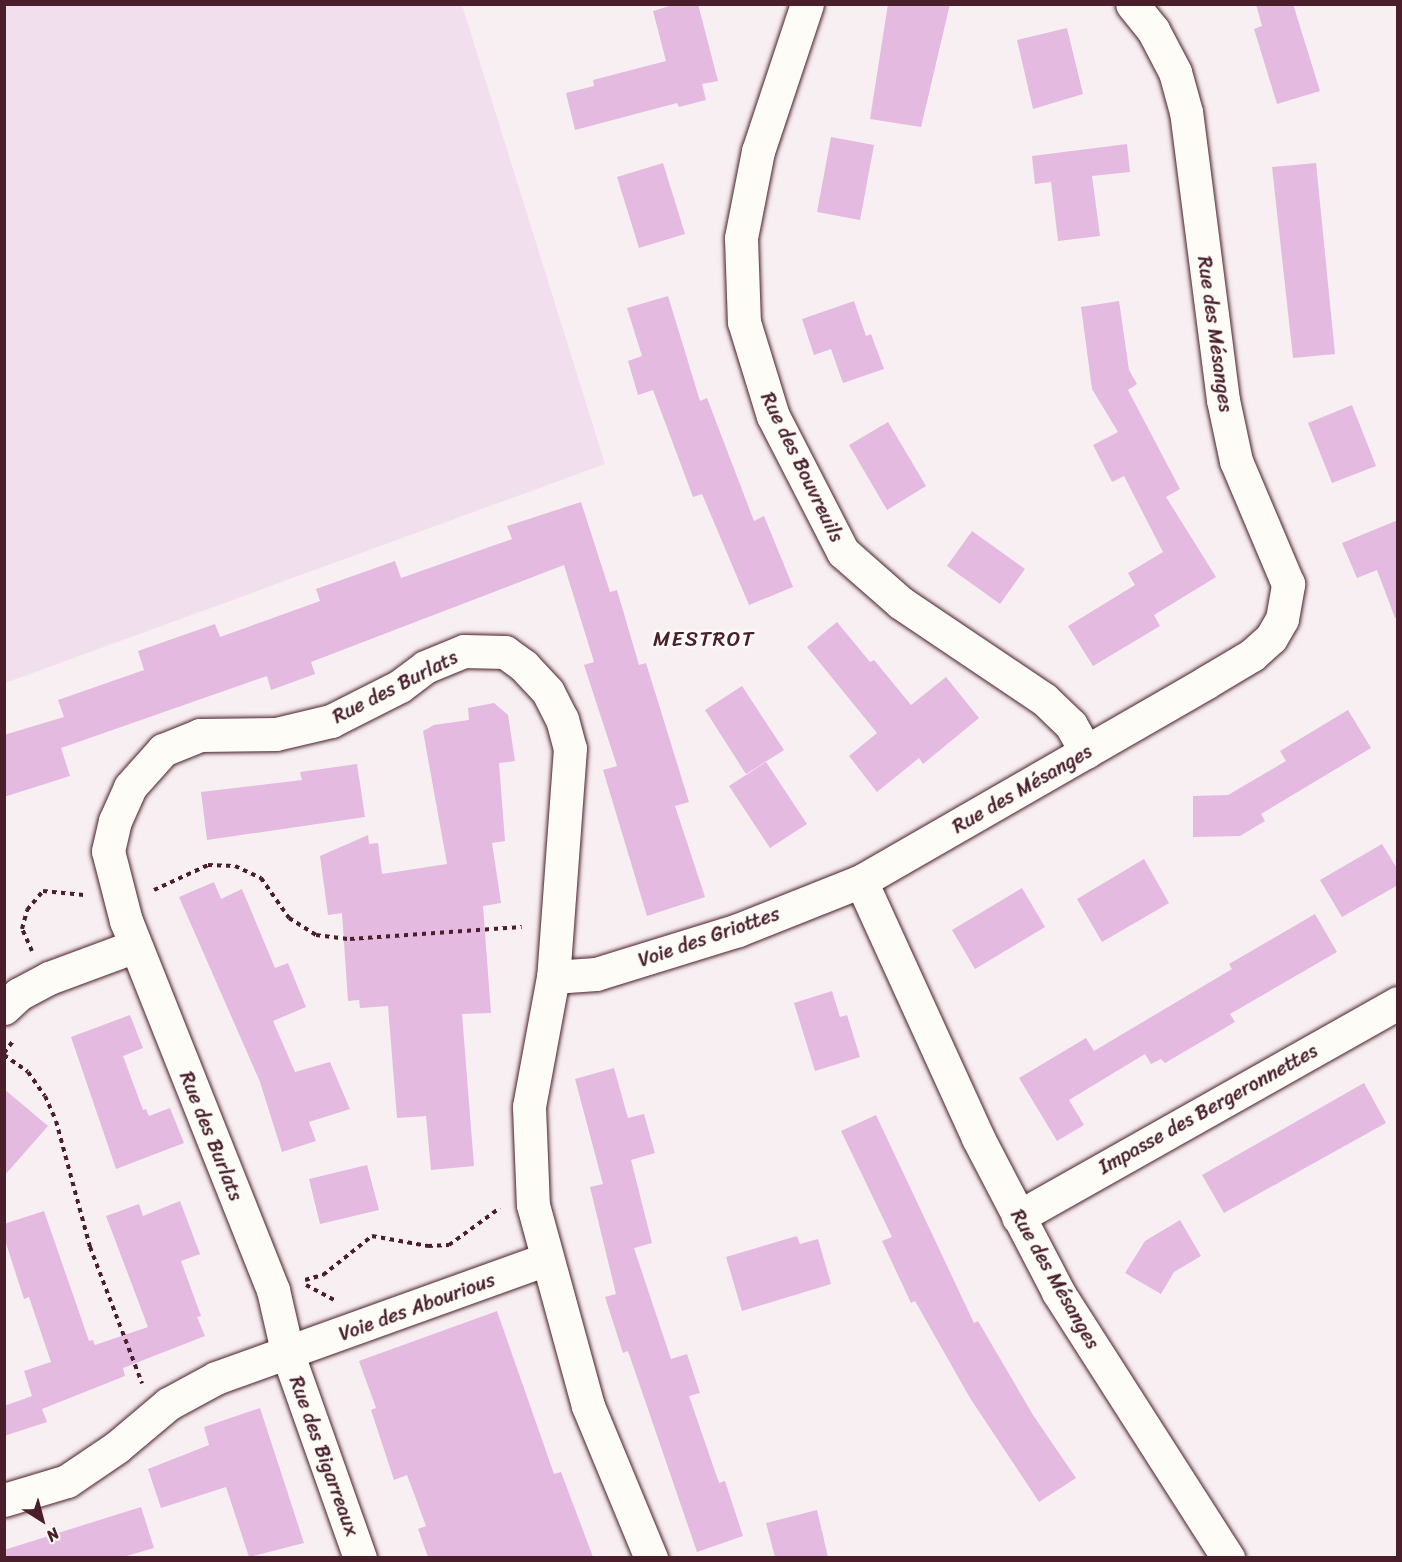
<!DOCTYPE html>
<html>
<head>
<meta charset="utf-8">
<style>
	body { margin:0 }
	#map { position:relative; width:1402px; height:1562px; overflow:hidden; background:#f8eff2; font-family:Sriracha,sans-serif }
	div>[style] { position:absolute }
	.built>* { inset:0; background:#f2dfed }
	.building>* { inset:0; background:#e4bae0 }
	.path>* { height:4px; margin-top:-2px; transform-origin:0; background:repeating-linear-gradient(90deg,#4a1f2b 0 4.5px,transparent 0 9px) }
	.roads { filter:drop-shadow(0 0 2px #4a1f2b) drop-shadow(0 0 2px #4a1f2b) }
	.minor>* { height:33px; margin:-16.5px; padding:0 16.5px; transform-origin:16.5px; border-radius:16.5px; background:#fdfcf7 }
	span { translate:-50% -50%; white-space:nowrap; text-align:center; line-height:1.15; -webkit-text-stroke:5px #fdfcf7; paint-order:stroke }
	.street-label { font-size:20px; color:#4a1f2b }
	.neighbourhood-label { font-size:21px; color:#4a1f2b; letter-spacing:1.5px }
	.frame { position:absolute; inset:0; border:6px solid #4a1f2b; pointer-events:none }
	.north { position:absolute; left:12px; top:1490px; width:60px; height:60px; -webkit-text-stroke:4px #fdfcf7; paint-order:stroke; rotate:144deg; font-size:16px; font-weight:700; line-height:24px; text-align:center; color:#4a1f2b }
	.north::after { content:''; display:block; margin:auto; width:21px; height:27px; background:#4a1f2b; clip-path:polygon(50% 0,100% 100%,50% 72%,0 100%) }
</style>
</head>
<body>
<div id="map">
	<div class="built">
		<div style="clip-path:polygon(5px 4px,462px 5px,605px 464px,5px 683px)"></div>
	</div>
	<div class="building">
		<div style="clip-path:polygon(676px 4px,698px 4px,718px 81px,702px 84px,706px 100px,679px 107px,677px 103px,575px 130px,566px 93px,594px 86px,593px 80px,666px 61px,653px 11px)"></div>
		<div style="clip-path:polygon(888px 4px,950px 4px,921px 127px,870px 119px)"></div>
		<div style="clip-path:polygon(1256px 4px,1293px 4px,1320px 91px,1277px 104px,1254px 29px,1262px 26px)"></div>
		<div style="clip-path:polygon(1067px 28px,1083px 94px,1033px 109px,1017px 40px)"></div>
		<div style="clip-path:polygon(831px 137px,874px 145px,860px 220px,817px 212px)"></div>
		<div style="clip-path:polygon(1127px 144px,1130px 172px,1092px 176px,1100px 236px,1058px 241px,1051px 182px,1035px 184px,1032px 156px)"></div>
		<div style="clip-path:polygon(663px 163px,685px 234px,639px 248px,617px 177px)"></div>
		<div style="clip-path:polygon(1316px 163px,1335px 354px,1293px 358px,1272px 167px)"></div>
		<div style="clip-path:polygon(668px 296px,700px 401px,707px 398px,754px 521px,764px 516px,793px 587px,749px 605px,702px 494px,693px 497px,653px 390px,638px 395px,628px 361px,642px 356px,627px 308px)"></div>
		<div style="clip-path:polygon(854px 301px,866px 336px,871px 334px,884px 369px,843px 383px,831px 349px,814px 355px,802px 319px)"></div>
		<div style="clip-path:polygon(1119px 301px,1129px 370px,1137px 384px,1128px 390px,1180px 489px,1166px 497px,1216px 577px,1154px 615px,1160px 626px,1093px 666px,1068px 626px,1135px 585px,1128px 573px,1163px 552px,1124px 476px,1112px 482px,1093px 445px,1118px 432px,1092px 389px,1081px 307px)"></div>
		<div style="clip-path:polygon(1352px 405px,1376px 466px,1332px 483px,1308px 423px)"></div>
		<div style="clip-path:polygon(888px 422px,926px 486px,887px 510px,849px 445px)"></div>
		<div style="clip-path:polygon(581px 502px,610px 592px,617px 590px,639px 665px,646px 663px,689px 802px,675px 806px,705px 897px,647px 916px,603px 770px,617px 766px,584px 665px,594px 662px,564px 565px,311px 662px,315px 674px,271px 690px,267px 676px,61px 748px,70px 776px,4px 797px,4px 735px,64px 717px,58px 700px,144px 670px,138px 651px,215px 624px,220px 637px,248px 627px,320px 601px,316px 589px,395px 561px,401px 578px,512px 539px,507px 526px)"></div>
		<div style="clip-path:polygon(1398px 520px,1398px 617px,1395px 618px,1377px 570px,1357px 578px,1342px 543px)"></div>
		<div style="clip-path:polygon(972px 531px,1025px 569px,1000px 604px,947px 566px)"></div>
		<div style="clip-path:polygon(837px 622px,870px 662px,874px 660px,911px 705px,946px 677px,979px 718px,923px 764px,919px 758px,877px 792px,849px 756px,877px 733px,807px 647px)"></div>
		<div style="clip-path:polygon(742px 686px,784px 750px,746px 774px,705px 710px)"></div>
		<div style="clip-path:polygon(494px 703px,508px 715px,515px 761px,499px 763px,505px 841px,492px 843px,501px 903px,483px 906px,491px 1013px,462px 1014px,474px 1166px,431px 1170px,426px 1116px,397px 1118px,388px 1006px,360px 1008px,359px 1000px,348px 1001px,342px 913px,328px 915px,320px 856px,368px 835px,369px 844px,378px 843px,382px 874px,447px 864px,423px 731px,434px 725px,469px 720px,468px 708px)"></div>
		<div style="clip-path:polygon(1348px 710px,1371px 748px,1261px 814px,1265px 821px,1240px 836px,1193px 837px,1193px 796px,1228px 795px,1286px 761px,1280px 751px)"></div>
		<div style="clip-path:polygon(766px 762px,807px 824px,770px 848px,729px 786px)"></div>
		<div style="clip-path:polygon(357px 764px,365px 817px,207px 840px,201px 792px,302px 780px,300px 772px)"></div>
		<div style="clip-path:polygon(1382px 844px,1398px 870px,1398px 885px,1342px 917px,1320px 880px)"></div>
		<div style="clip-path:polygon(1144px 859px,1169px 903px,1102px 942px,1077px 899px)"></div>
		<div style="clip-path:polygon(214px 882px,221px 899px,242px 889px,275px 968px,288px 963px,306px 1007px,273px 1021px,295px 1072px,330px 1062px,350px 1109px,309px 1122px,316px 1141px,282px 1152px,260px 1082px,179px 897px)"></div>
		<div style="clip-path:polygon(1022px 888px,1045px 927px,975px 969px,952px 930px)"></div>
		<div style="clip-path:polygon(1315px 914px,1337px 952px,1230px 1014px,1235px 1022px,1165px 1063px,1161px 1059px,1151px 1064px,1145px 1054px,1069px 1100px,1084px 1125px,1057px 1141px,1019px 1078px,1086px 1038px,1094px 1051px,1232px 969px,1229px 964px)"></div>
		<div style="clip-path:polygon(832px 991px,840px 1017px,847px 1015px,860px 1057px,815px 1071px,794px 1003px)"></div>
		<div style="clip-path:polygon(130px 1015px,143px 1048px,123px 1056px,143px 1110px,146px 1109px,149px 1116px,170px 1108px,184px 1143px,116px 1169px,71px 1037px)"></div>
		<div style="clip-path:polygon(614px 1068px,628px 1118px,644px 1114px,655px 1153px,631px 1160px,652px 1243px,634px 1248px,671px 1359px,687px 1354px,700px 1393px,689px 1396px,719px 1483px,725px 1481px,743px 1536px,697px 1552px,628px 1351px,623px 1353px,605px 1297px,616px 1294px,590px 1187px,603px 1184px,575px 1079px)"></div>
		<div style="clip-path:polygon(1364px 1083px,1386px 1123px,1224px 1213px,1202px 1175px)"></div>
		<div style="clip-path:polygon(4px 1089px,48px 1126px,4px 1176px)"></div>
		<div style="clip-path:polygon(876px 1115px,974px 1323px,978px 1321px,1033px 1415px,1076px 1478px,1039px 1502px,970px 1398px,915px 1301px,911px 1303px,882px 1241px,892px 1237px,841px 1131px)"></div>
		<div style="clip-path:polygon(367px 1165px,379px 1210px,320px 1224px,309px 1179px)"></div>
		<div style="clip-path:polygon(180px 1201px,200px 1254px,181px 1261px,201px 1316px,197px 1317px,205px 1336px,123px 1368px,125px 1376px,42px 1409px,47px 1422px,4px 1436px,4px 1406px,32px 1396px,24px 1371px,51px 1362px,29px 1297px,24px 1299px,4px 1237px,4px 1224px,44px 1211px,89px 1341px,93px 1340px,95px 1345px,148px 1327px,106px 1216px,139px 1204px,143px 1216px)"></div>
		<div style="clip-path:polygon(1180px 1220px,1201px 1256px,1174px 1272px,1161px 1294px,1125px 1273px,1145px 1241px)"></div>
		<div style="clip-path:polygon(797px 1236px,800px 1244px,818px 1239px,831px 1284px,742px 1311px,726px 1257px)"></div>
		<div style="clip-path:polygon(497px 1311px,554px 1474px,561px 1472px,593px 1557px,428px 1557px,418px 1529px,426px 1526px,407px 1475px,394px 1480px,371px 1410px,376px 1408px,359px 1361px)"></div>
		<div style="clip-path:polygon(260px 1408px,304px 1543px,249px 1557px,226px 1487px,161px 1508px,148px 1469px,209px 1445px,204px 1427px)"></div>
		<div style="clip-path:polygon(141px 1507px,154px 1548px,123px 1557px,4px 1557px,4px 1550px)"></div>
		<div style="clip-path:polygon(817px 1510px,828px 1557px,775px 1557px,766px 1523px)"></div>
	</div>
	<div class="path">
		<div style="left:154px;top:890px;width:60px;rotate:-24.8deg"></div>
		<div style="left:208px;top:865px;width:27px;rotate:2deg"></div>
		<div style="left:235px;top:866px;width:29px;rotate:25deg"></div>
		<div style="left:261px;top:878px;width:49px;rotate:55deg"></div>
		<div style="left:289px;top:918px;width:32px;rotate:32deg"></div>
		<div style="left:316px;top:935px;width:34px;rotate:7deg"></div>
		<div style="left:350px;top:939px;width:172px;rotate:-4deg"></div>
		<div style="left:32px;top:951px;width:24px;rotate:-114deg"></div>
		<div style="left:22px;top:929px;width:20px;rotate:-75deg"></div>
		<div style="left:27px;top:910px;width:25px;rotate:-50deg"></div>
		<div style="left:43px;top:891px;width:41px;rotate:5.6deg"></div>
		<div style="left:4px;top:1053px;width:15px;rotate:-53deg"></div>
		<div style="left:4px;top:1055px;width:29px;rotate:35deg"></div>
		<div style="left:28px;top:1072px;width:29px;rotate:55deg"></div>
		<div style="left:45px;top:1096px;width:27px;rotate:66deg"></div>
		<div style="left:56px;top:1121px;width:131px;rotate:74.9deg"></div>
		<div style="left:90px;top:1247px;width:146px;rotate:69.1deg"></div>
		<div style="left:305px;top:1280px;width:19px;rotate:-16deg"></div>
		<div style="left:323px;top:1275px;width:63px;rotate:-38.5deg"></div>
		<div style="left:372px;top:1236px;width:57px;rotate:10.1deg"></div>
		<div style="left:428px;top:1246px;width:21px;rotate:-3deg"></div>
		<div style="left:449px;top:1245px;width:63px;rotate:-36deg"></div>
		<div style="left:306px;top:1285px;width:32px;rotate:28deg"></div>
	</div>
	<div class="roads">
		<div class="minor">
			<div style="left:807px;top:4px;width:155px;rotate:108.4deg"></div>
			<div style="left:758px;top:151px;width:89px;rotate:101.1deg"></div>
			<div style="left:741px;top:238px;width:84px;rotate:88deg"></div>
			<div style="left:744px;top:322px;width:98px;rotate:72.9deg"></div>
			<div style="left:773px;top:416px;width:153px;rotate:62.8deg"></div>
			<div style="left:843px;top:552px;width:77px;rotate:41.3deg"></div>
			<div style="left:901px;top:603px;width:172px;rotate:33.9deg"></div>
			<div style="left:1044px;top:699px;width:37px;rotate:44deg"></div>
			<div style="left:1071px;top:725px;width:31px;rotate:61deg"></div>
			<div style="left:861px;top:881px;width:282px;rotate:65.5deg"></div>
			<div style="left:978px;top:1138px;width:174px;rotate:62.5deg"></div>
			<div style="left:1058px;top:1292px;width:316px;rotate:57.4deg"></div>
			<div style="left:553px;top:977px;width:43px;rotate:-4deg"></div>
			<div style="left:596px;top:974px;width:149px;rotate:-17.2deg"></div>
			<div style="left:738px;top:930px;width:132px;rotate:-21.7deg"></div>
			<div style="left:861px;top:881px;width:397px;rotate:-29.9deg"></div>
			<div style="left:1205px;top:683px;width:55px;rotate:-30.8deg"></div>
			<div style="left:1252px;top:655px;width:25px;rotate:-42deg"></div>
			<div style="left:1271px;top:638px;width:22px;rotate:-60deg"></div>
			<div style="left:1282px;top:619px;width:36px;rotate:-80deg"></div>
			<div style="left:1288px;top:584px;width:134px;rotate:-112.9deg"></div>
			<div style="left:1236px;top:461px;width:62px;rotate:-102deg"></div>
			<div style="left:1223px;top:400px;width:290px;rotate:-97.3deg"></div>
			<div style="left:1186px;top:112px;width:41px;rotate:-105.4deg"></div>
			<div style="left:1175px;top:72px;width:47px;rotate:-117.6deg"></div>
			<div style="left:1153px;top:30px;width:33px;rotate:-129deg"></div>
			<div style="left:4px;top:1008px;width:21px;rotate:-43deg"></div>
			<div style="left:19px;top:994px;width:34px;rotate:-28deg"></div>
			<div style="left:49px;top:978px;width:92px;rotate:-20.4deg"></div>
			<div style="left:1018px;top:1217px;width:436px;rotate:-29.4deg"></div>
			<div style="left:4px;top:1500px;width:66px;rotate:-16.8deg"></div>
			<div style="left:67px;top:1481px;width:60px;rotate:-34.2deg"></div>
			<div style="left:117px;top:1447px;width:67px;rotate:-40.1deg"></div>
			<div style="left:168px;top:1404px;width:55px;rotate:-28.4deg"></div>
			<div style="left:216px;top:1378px;width:351px;rotate:-19.8deg"></div>
			<div style="left:360px;top:1558px;width:215px;rotate:-109.5deg"></div>
			<div style="left:288px;top:1355px;width:67px;rotate:-103deg"></div>
			<div style="left:273px;top:1290px;width:397px;rotate:-111.7deg"></div>
			<div style="left:126px;top:921px;width:72px;rotate:-104.4deg"></div>
			<div style="left:108px;top:851px;width:31px;rotate:-77deg"></div>
			<div style="left:115px;top:821px;width:37px;rotate:-66deg"></div>
			<div style="left:130px;top:787px;width:50px;rotate:-48.3deg"></div>
			<div style="left:163px;top:750px;width:40px;rotate:-22deg"></div>
			<div style="left:200px;top:735px;width:76px;rotate:-0.8deg"></div>
			<div style="left:276px;top:734px;width:57px;rotate:-13.3deg"></div>
			<div style="left:331px;top:721px;width:77px;rotate:-26.9deg"></div>
			<div style="left:400px;top:686px;width:31px;rotate:-37deg"></div>
			<div style="left:425px;top:667px;width:42px;rotate:-22.3deg"></div>
			<div style="left:464px;top:651px;width:41px;rotate:1.4deg"></div>
			<div style="left:505px;top:652px;width:24px;rotate:36deg"></div>
			<div style="left:524px;top:666px;width:35px;rotate:47deg"></div>
			<div style="left:548px;top:692px;width:30px;rotate:63deg"></div>
			<div style="left:562px;top:719px;width:30px;rotate:75deg"></div>
			<div style="left:570px;top:748px;width:230px;rotate:94.2deg"></div>
			<div style="left:553px;top:977px;width:132px;rotate:100.5deg"></div>
			<div style="left:529px;top:1107px;width:98px;rotate:87.7deg"></div>
			<div style="left:533px;top:1205px;width:208px;rotate:74.7deg"></div>
			<div style="left:588px;top:1406px;width:165px;rotate:67.5deg"></div>
		</div>
	</div>
	<div class="street-label">
		<span style="left:1215px;top:334px;rotate:82deg">Rue des Mésanges</span>
		<span style="left:802px;top:467px;rotate:64deg">Rue des Bouvreuils</span>
		<span style="left:395px;top:687px;rotate:-27deg">Rue des Burlats</span>
		<span style="left:1022px;top:789px;rotate:-30deg">Rue des Mésanges</span>
		<span style="left:709px;top:937px;rotate:-19deg">Voie des Griottes</span>
		<span style="left:1208px;top:1109px;rotate:-29deg">Impasse des Bergeronnettes</span>
		<span style="left:211px;top:1136px;rotate:68deg">Rue des Burlats</span>
		<span style="left:1055px;top:1279px;rotate:60deg">Rue des Mésanges</span>
		<span style="left:417px;top:1307px;rotate:-20deg">Voie des Abourious</span>
		<span style="left:324px;top:1456px;rotate:70deg">Rue des Bigarreaux</span>
	</div>
	<div class="neighbourhood-label">
		<span style="left:704px;top:639px">MESTROT</span>
	</div>
	<div class="frame"></div>
	<div class="north">N</div>
</div>
</body>
</html>
